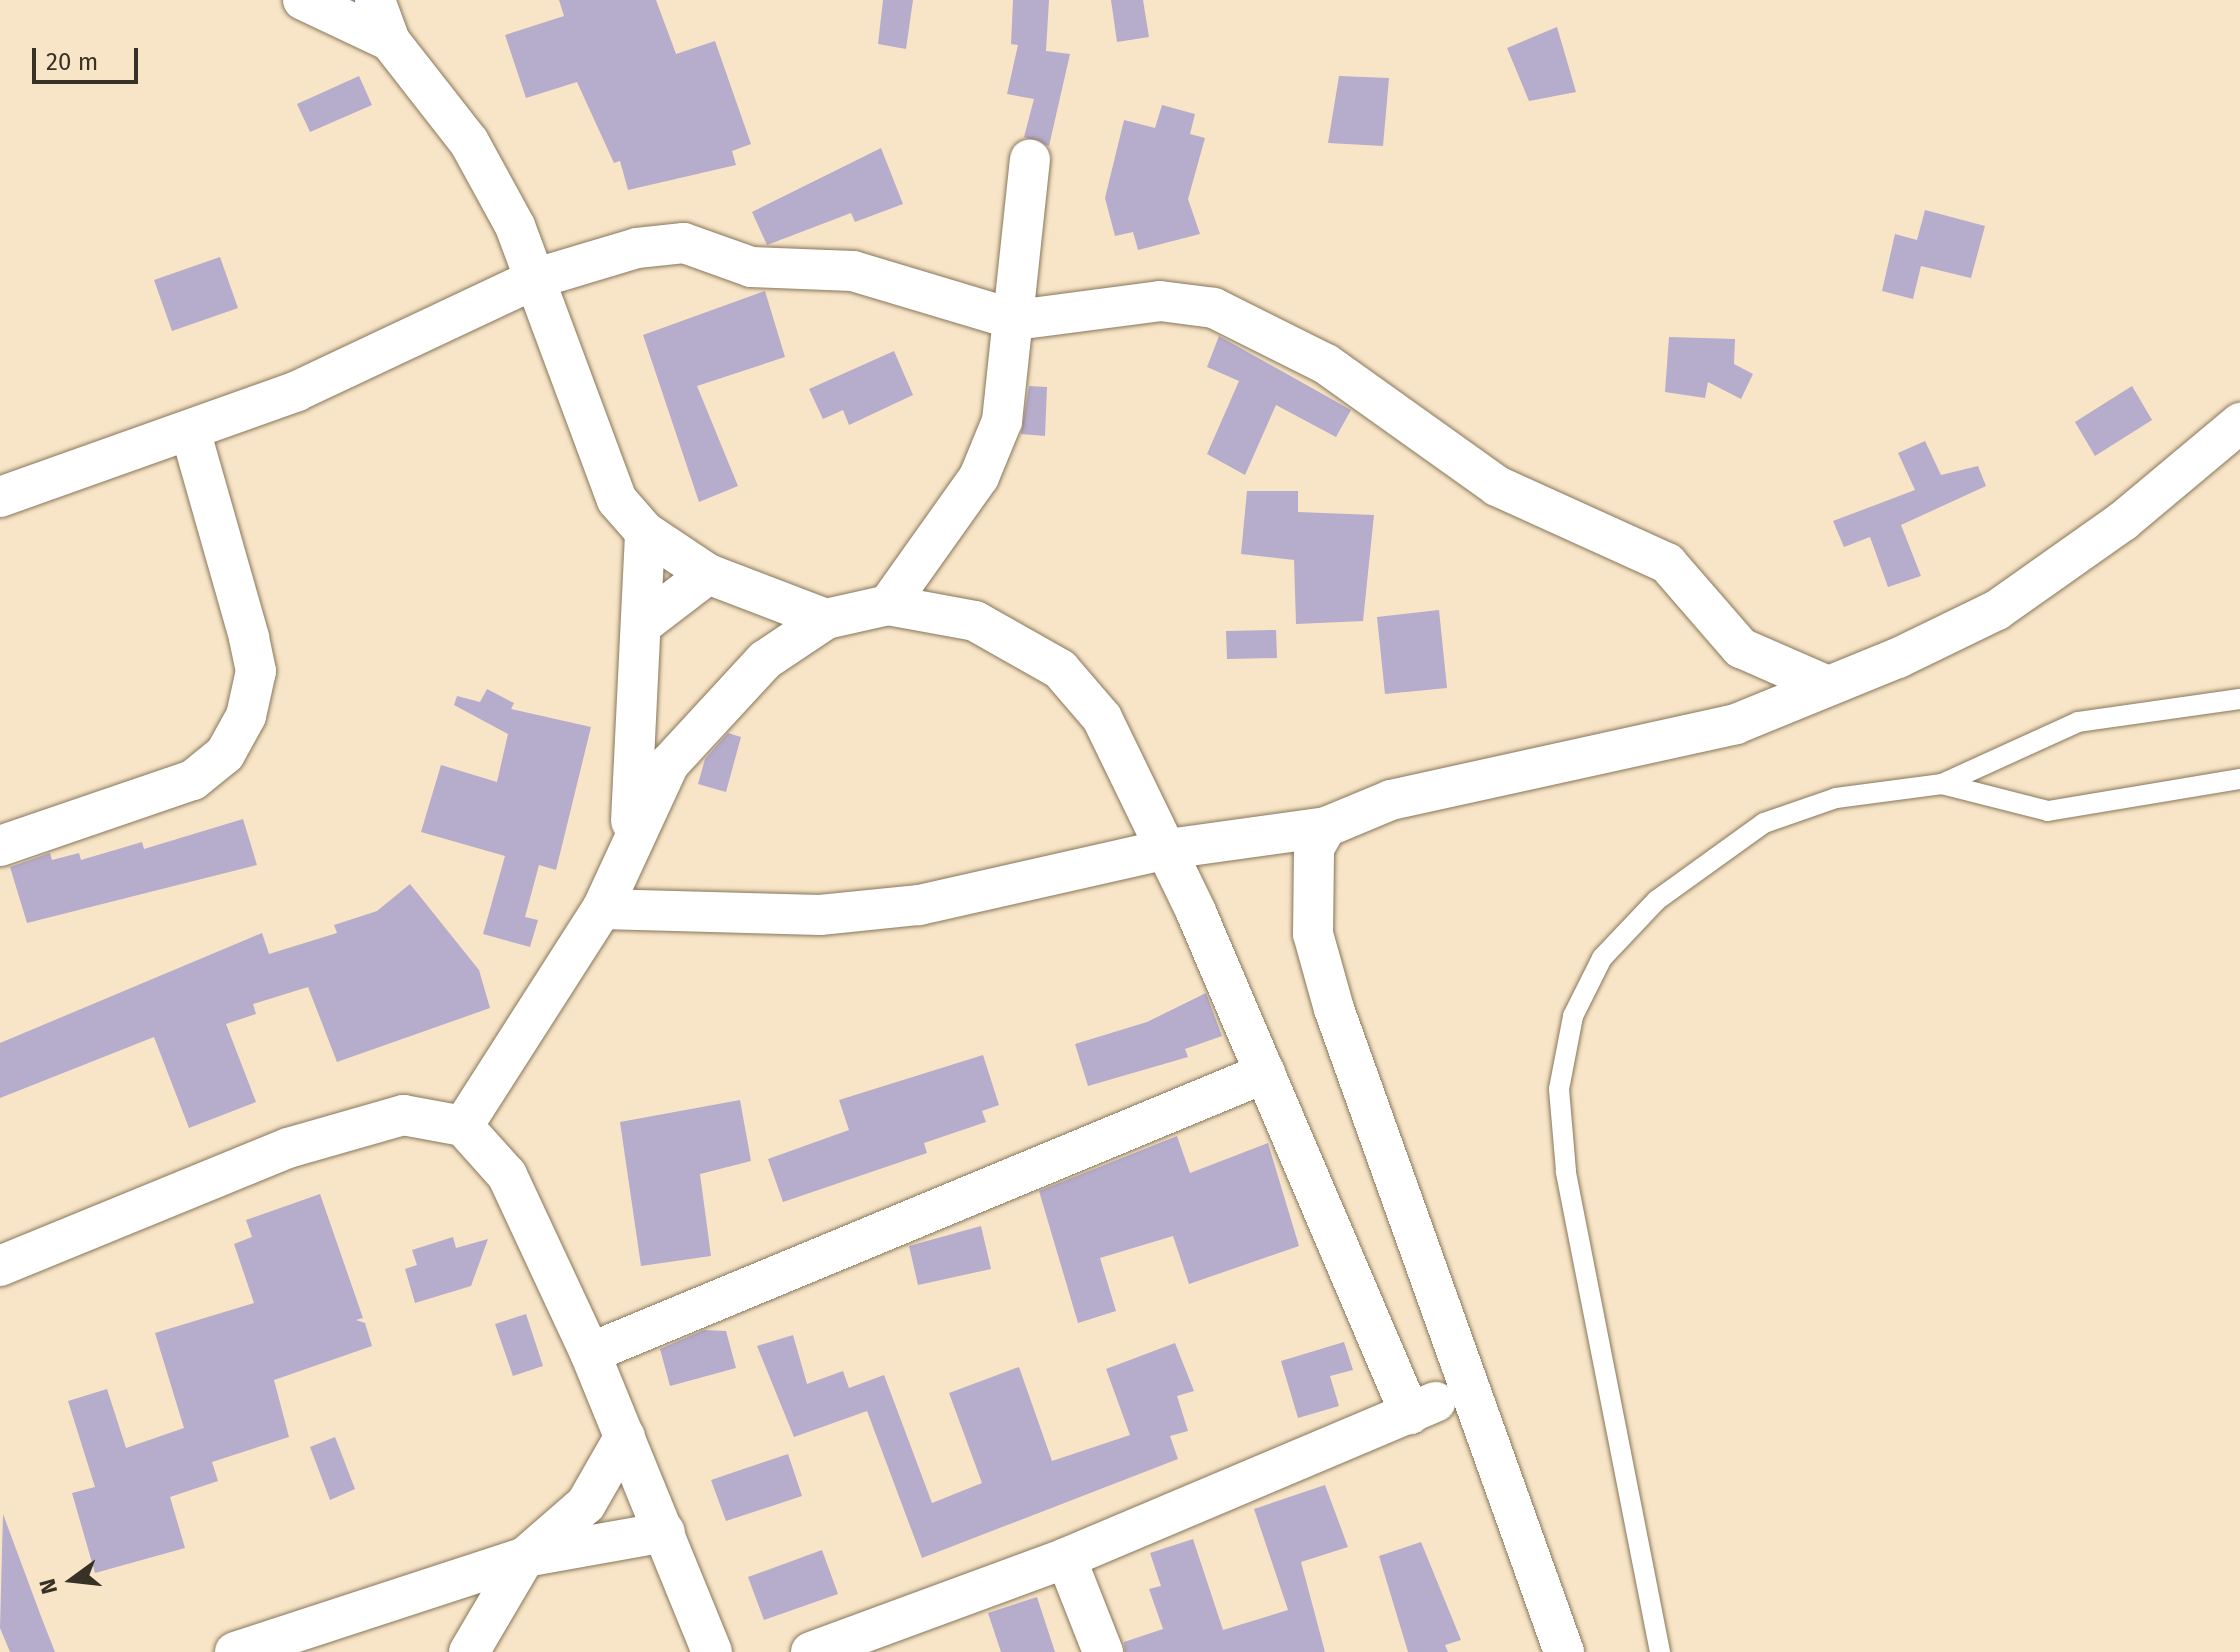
<!DOCTYPE html>
<html>
<head>
<meta charset="utf-8">
<style>
	body { margin:0 }
	#map { position:relative; width:2240px; height:1652px; overflow:hidden; background:#f8e5c7; font-family:"Fira Sans",sans-serif }
	div>[style] { position:absolute }
	.building>* { inset:0; background:#b6accb }
	.roads { filter:drop-shadow(0 0 2px #88775c) drop-shadow(0 0 2px #88775c) }
	.lane>* { height:20px; margin:-10px; padding:0 10px; transform-origin:10px; border-radius:10px; background:#fff }
	.street>* { height:40px; margin:-20px; padding:0 20px; transform-origin:20px; border-radius:20px; background:#fff }
	span { translate:-50% -50%; white-space:nowrap; text-align:center; line-height:1.15; -webkit-text-stroke:6px #f8e5c7; paint-order:stroke }
	.north { position:absolute; left:32px; top:1540px; width:80px; height:80px; -webkit-text-stroke:6px #f8e5c7; paint-order:stroke; rotate:255deg; font-size:22px; font-weight:700; line-height:32px; text-align:center; color:#383125 }
	.north::after { content:''; display:block; margin:auto; width:28px; height:36px; background:#383125; clip-path:polygon(50% 0,100% 100%,50% 72%,0 100%) }
	.scale { position:absolute; left:32px; top:48px; width:106px; height:36px; box-sizing:border-box; border:4px solid #383125; border-top:0; padding-left:10px; font-size:24px; line-height:28px; white-space:nowrap; color:#383125; -webkit-text-stroke:6px #f8e5c7; paint-order:stroke }
</style>
</head>
<body>
<div id="map">
	<div class="building">
		<div style="clip-path:polygon(559px 0,656px 0,676px 54px,715px 41px,751px 144px,732px 151px,736px 165px,628px 190px,620px 161px,614px 163px,577px 82px,526px 98px,505px 35px,564px 16px)"></div>
		<div style="clip-path:polygon(883px 0,913px 0,906px 49px,878px 44px)"></div>
		<div style="clip-path:polygon(1013px 0,1049px 0,1046px 51px,1070px 54px,1049px 146px,1024px 137px,1034px 99px,1007px 94px,1018px 45px,1011px 44px)"></div>
		<div style="clip-path:polygon(1111px 0,1143px 0,1149px 37px,1117px 42px)"></div>
		<div style="clip-path:polygon(1557px 27px,1576px 92px,1529px 101px,1507px 48px)"></div>
		<div style="clip-path:polygon(359px 76px,372px 105px,310px 132px,297px 104px)"></div>
		<div style="clip-path:polygon(1339px 76px,1389px 78px,1383px 146px,1328px 143px)"></div>
		<div style="clip-path:polygon(1162px 105px,1195px 114px,1190px 134px,1205px 138px,1188px 199px,1200px 234px,1138px 250px,1133px 232px,1115px 236px,1105px 198px,1124px 120px,1155px 128px)"></div>
		<div style="clip-path:polygon(881px 148px,903px 204px,855px 222px,851px 213px,767px 245px,752px 212px)"></div>
		<div style="clip-path:polygon(1925px 210px,1985px 226px,1971px 278px,1921px 266px,1913px 299px,1882px 291px,1895px 234px,1917px 240px)"></div>
		<div style="clip-path:polygon(220px 257px,238px 308px,172px 331px,154px 280px)"></div>
		<div style="clip-path:polygon(765px 291px,785px 357px,697px 386px,738px 486px,699px 502px,643px 335px)"></div>
		<div style="clip-path:polygon(1219px 336px,1351px 410px,1336px 437px,1276px 405px,1245px 475px,1207px 454px,1239px 381px,1207px 367px)"></div>
		<div style="clip-path:polygon(1669px 337px,1735px 339px,1734px 364px,1753px 374px,1741px 399px,1708px 382px,1705px 398px,1665px 392px)"></div>
		<div style="clip-path:polygon(894px 351px,913px 395px,849px 425px,843px 410px,823px 419px,809px 389px)"></div>
		<div style="clip-path:polygon(1029px 386px,1047px 387px,1045px 436px,1021px 434px)"></div>
		<div style="clip-path:polygon(2132px 386px,2152px 420px,2095px 456px,2075px 422px)"></div>
		<div style="clip-path:polygon(1925px 441px,1941px 475px,1978px 466px,1986px 486px,1901px 525px,1921px 576px,1888px 587px,1870px 537px,1844px 547px,1833px 521px,1915px 490px,1898px 453px)"></div>
		<div style="clip-path:polygon(1247px 491px,1298px 491px,1298px 512px,1374px 515px,1363px 621px,1296px 624px,1294px 560px,1241px 554px)"></div>
		<div style="clip-path:polygon(1439px 610px,1447px 688px,1385px 694px,1377px 617px)"></div>
		<div style="clip-path:polygon(1276px 630px,1277px 658px,1227px 659px,1226px 631px)"></div>
		<div style="clip-path:polygon(487px 689px,514px 703px,511px 709px,591px 727px,556px 870px,539px 865px,525px 917px,538px 920px,530px 947px,483px 934px,505px 856px,421px 832px,441px 765px,497px 782px,508px 734px,454px 705px,457px 696px,480px 702px)"></div>
		<div style="clip-path:polygon(728px 733px,741px 737px,726px 792px,698px 784px,705px 759px)"></div>
		<div style="clip-path:polygon(243px 819px,257px 865px,27px 923px,10px 867px,50px 853px,52px 860px,79px 853px,81px 860px,142px 842px,144px 849px)"></div>
		<div style="clip-path:polygon(410px 884px,479px 970px,490px 1008px,337px 1062px,308px 987px,253px 1004px,256px 1014px,226px 1024px,256px 1102px,189px 1128px,154px 1037px,0 1098px,0 1043px,262px 933px,269px 954px,337px 933px,334px 925px,377px 911px)"></div>
		<div style="clip-path:polygon(1206px 993px,1222px 1036px,1185px 1049px,1188px 1057px,1088px 1086px,1075px 1044px,1147px 1022px)"></div>
		<div style="clip-path:polygon(983px 1055px,999px 1105px,982px 1111px,986px 1122px,924px 1143px,927px 1153px,783px 1202px,768px 1159px,849px 1130px,839px 1100px)"></div>
		<div style="clip-path:polygon(740px 1100px,751px 1161px,700px 1174px,711px 1256px,641px 1266px,620px 1122px)"></div>
		<div style="clip-path:polygon(1177px 1136px,1190px 1173px,1268px 1143px,1299px 1246px,1189px 1284px,1173px 1236px,1100px 1258px,1116px 1311px,1078px 1323px,1039px 1191px)"></div>
		<div style="clip-path:polygon(320px 1194px,363px 1318px,356px 1320px,365px 1323px,372px 1346px,274px 1380px,289px 1437px,212px 1462px,218px 1481px,170px 1497px,185px 1548px,95px 1573px,72px 1493px,95px 1487px,68px 1401px,107px 1389px,126px 1448px,184px 1428px,155px 1333px,254px 1303px,234px 1244px,252px 1237px,246px 1220px)"></div>
		<div style="clip-path:polygon(981px 1226px,991px 1269px,918px 1285px,909px 1246px)"></div>
		<div style="clip-path:polygon(453px 1237px,456px 1248px,488px 1239px,471px 1286px,415px 1303px,405px 1269px,417px 1265px,412px 1250px)"></div>
		<div style="clip-path:polygon(526px 1314px,543px 1366px,513px 1376px,495px 1324px)"></div>
		<div style="clip-path:polygon(704px 1330px,726px 1331px,736px 1368px,670px 1386px,660px 1349px)"></div>
		<div style="clip-path:polygon(793px 1335px,807px 1384px,843px 1371px,849px 1388px,884px 1375px,932px 1503px,982px 1483px,949px 1393px,1019px 1367px,1052px 1461px,1130px 1435px,1106px 1369px,1175px 1343px,1194px 1391px,1177px 1396px,1188px 1431px,1170px 1436px,1178px 1459px,922px 1558px,867px 1411px,794px 1437px,757px 1346px)"></div>
		<div style="clip-path:polygon(1344px 1342px,1353px 1370px,1330px 1376px,1339px 1406px,1298px 1418px,1281px 1361px)"></div>
		<div style="clip-path:polygon(335px 1437px,355px 1489px,330px 1500px,310px 1447px)"></div>
		<div style="clip-path:polygon(788px 1454px,802px 1496px,726px 1521px,711px 1480px)"></div>
		<div style="clip-path:polygon(1325px 1485px,1348px 1547px,1301px 1562px,1325px 1652px,1125px 1652px,1124px 1642px,1163px 1629px,1149px 1589px,1161px 1586px,1150px 1553px,1193px 1539px,1223px 1630px,1288px 1610px,1254px 1509px)"></div>
		<div style="clip-path:polygon(3px 1514px,42px 1619px,55px 1652px,10px 1652px,0 1628px)"></div>
		<div style="clip-path:polygon(1421px 1542px,1461px 1640px,1445px 1645px,1448px 1652px,1408px 1652px,1379px 1556px)"></div>
		<div style="clip-path:polygon(822px 1550px,838px 1594px,764px 1620px,748px 1577px)"></div>
		<div style="clip-path:polygon(1037px 1597px,1055px 1652px,1001px 1652px,988px 1613px)"></div>
	</div>
	<div class="roads">
		<div class="lane">
			<div style="left:1942px;top:784px;width:149px;rotate:-24.5deg"></div>
			<div style="left:2078px;top:722px;width:164px;rotate:-8.1deg"></div>
			<div style="left:1660px;top:1652px;width:490px;rotate:-101.1deg"></div>
			<div style="left:1566px;top:1171px;width:82px;rotate:-94.9deg"></div>
			<div style="left:1559px;top:1089px;width:74px;rotate:-79.1deg"></div>
			<div style="left:1573px;top:1016px;width:65px;rotate:-63.4deg"></div>
			<div style="left:1602px;top:958px;width:80px;rotate:-46.5deg"></div>
			<div style="left:1657px;top:900px;width:132px;rotate:-35.7deg"></div>
			<div style="left:1764px;top:823px;width:76px;rotate:-19.1deg"></div>
			<div style="left:1836px;top:798px;width:107px;rotate:-7.5deg"></div>
			<div style="left:1942px;top:784px;width:109px;rotate:14.3deg"></div>
			<div style="left:2048px;top:811px;width:195px;rotate:-9.5deg"></div>
		</div>
		<div class="street">
			<div style="left:303px;top:0;width:96px;rotate:25.2deg"></div>
			<div style="left:375px;top:0;width:44px;rotate:69.9deg"></div>
			<div style="left:390px;top:41px;width:128px;rotate:52deg"></div>
			<div style="left:469px;top:142px;width:96px;rotate:61.3deg"></div>
			<div style="left:515px;top:226px;width:292px;rotate:69.6deg"></div>
			<div style="left:617px;top:500px;width:43px;rotate:48.8deg"></div>
			<div style="left:645px;top:532px;width:76px;rotate:33.7deg"></div>
			<div style="left:708px;top:574px;width:126px;rotate:20.9deg"></div>
			<div style="left:0;top:497px;width:315px;rotate:-19.6deg"></div>
			<div style="left:297px;top:391px;width:265px;rotate:-25.2deg"></div>
			<div style="left:537px;top:278px;width:104px;rotate:-16.7deg"></div>
			<div style="left:637px;top:248px;width:47px;rotate:-6.1deg"></div>
			<div style="left:684px;top:243px;width:71px;rotate:19.7deg"></div>
			<div style="left:751px;top:267px;width:102px;rotate:2.2deg"></div>
			<div style="left:853px;top:271px;width:170px;rotate:16.7deg"></div>
			<div style="left:1016px;top:320px;width:145px;rotate:-7.5deg"></div>
			<div style="left:1160px;top:301px;width:54px;rotate:7.4deg"></div>
			<div style="left:1214px;top:308px;width:125px;rotate:26.6deg"></div>
			<div style="left:1326px;top:364px;width:210px;rotate:35.5deg"></div>
			<div style="left:1497px;top:486px;width:187px;rotate:24.4deg"></div>
			<div style="left:1667px;top:563px;width:113px;rotate:49deg"></div>
			<div style="left:1741px;top:648px;width:90px;rotate:23.7deg"></div>
			<div style="left:888px;top:605px;width:157px;rotate:-54.6deg"></div>
			<div style="left:979px;top:477px;width:61px;rotate:-67.7deg"></div>
			<div style="left:1002px;top:421px;width:263px;rotate:-83.9deg"></div>
			<div style="left:644px;top:623px;width:81px;rotate:-37.4deg"></div>
			<div style="left:631px;top:821px;width:289px;rotate:-87.2deg"></div>
			<div style="left:0;top:846px;width:204px;rotate:-18.9deg"></div>
			<div style="left:193px;top:780px;width:41px;rotate:-39.1deg"></div>
			<div style="left:225px;top:754px;width:43px;rotate:-61.1deg"></div>
			<div style="left:246px;top:716px;width:46px;rotate:-77.5deg"></div>
			<div style="left:256px;top:671px;width:35px;rotate:-102deg"></div>
			<div style="left:249px;top:637px;width:215px;rotate:-105.9deg"></div>
			<div style="left:602px;top:909px;width:218px;rotate:1.6deg"></div>
			<div style="left:820px;top:915px;width:100px;rotate:-5.8deg"></div>
			<div style="left:919px;top:905px;width:255px;rotate:-12.7deg"></div>
			<div style="left:1168px;top:849px;width:160px;rotate:-7.9deg"></div>
			<div style="left:463px;top:1126px;width:258px;rotate:-57.4deg"></div>
			<div style="left:602px;top:909px;width:160px;rotate:-65.2deg"></div>
			<div style="left:669px;top:764px;width:142px;rotate:-47.3deg"></div>
			<div style="left:765px;top:660px;width:73px;rotate:-33.9deg"></div>
			<div style="left:826px;top:619px;width:64px;rotate:-12.7deg"></div>
			<div style="left:888px;top:605px;width:88px;rotate:10.4deg"></div>
			<div style="left:975px;top:621px;width:98px;rotate:29.5deg"></div>
			<div style="left:1060px;top:669px;width:65px;rotate:49.4deg"></div>
			<div style="left:1102px;top:718px;width:216px;rotate:64.1deg"></div>
			<div style="left:1196px;top:912px;width:546px;rotate:66.91deg"></div>
			<div style="left:0;top:1266px;width:311px;rotate:-22.3deg"></div>
			<div style="left:288px;top:1148px;width:120px;rotate:-16deg"></div>
			<div style="left:403px;top:1115px;width:61px;rotate:10.4deg"></div>
			<div style="left:463px;top:1126px;width:66px;rotate:48.1deg"></div>
			<div style="left:507px;top:1175px;width:196px;rotate:65deg"></div>
			<div style="left:590px;top:1353px;width:323px;rotate:67.8deg"></div>
			<div style="left:590px;top:1353px;width:731px;rotate:-22.53deg"></div>
			<div style="left:1066px;top:1558px;width:101px;rotate:68.5deg"></div>
			<div style="left:235px;top:1652px;width:305px;rotate:-18.1deg"></div>
			<div style="left:525px;top:1557px;width:142px;rotate:-10.1deg"></div>
			<div style="left:469px;top:1652px;width:110px;rotate:-59.5deg"></div>
			<div style="left:525px;top:1557px;width:81px;rotate:-41deg"></div>
			<div style="left:586px;top:1504px;width:78px;rotate:-60.2deg"></div>
			<div style="left:811px;top:1652px;width:272px;rotate:-20.2deg"></div>
			<div style="left:1066px;top:1558px;width:401px;rotate:-22.9deg"></div>
			<div style="left:1564px;top:1652px;width:683px;rotate:-109.68deg"></div>
			<div style="left:1334px;top:1009px;width:78px;rotate:-105.6deg"></div>
			<div style="left:1313px;top:934px;width:86px;rotate:-89.3deg"></div>
			<div style="left:1314px;top:848px;width:24px;rotate:-60deg"></div>
			<div style="left:1326px;top:827px;width:70px;rotate:-22.6deg"></div>
			<div style="left:1391px;top:800px;width:353px;rotate:-12.4deg"></div>
			<div style="left:1736px;top:724px;width:175px;rotate:-22.2deg"></div>
			<div style="left:1898px;top:658px;width:110px;rotate:-25.9deg"></div>
			<div style="left:1997px;top:610px;width:154px;rotate:-35.2deg"></div>
			<div style="left:2123px;top:521px;width:153px;rotate:-39.9deg"></div>
		</div>
	</div>
	<div class="north">N</div>
	<div class="scale">20 m</div>
</div>
</body>
</html>
